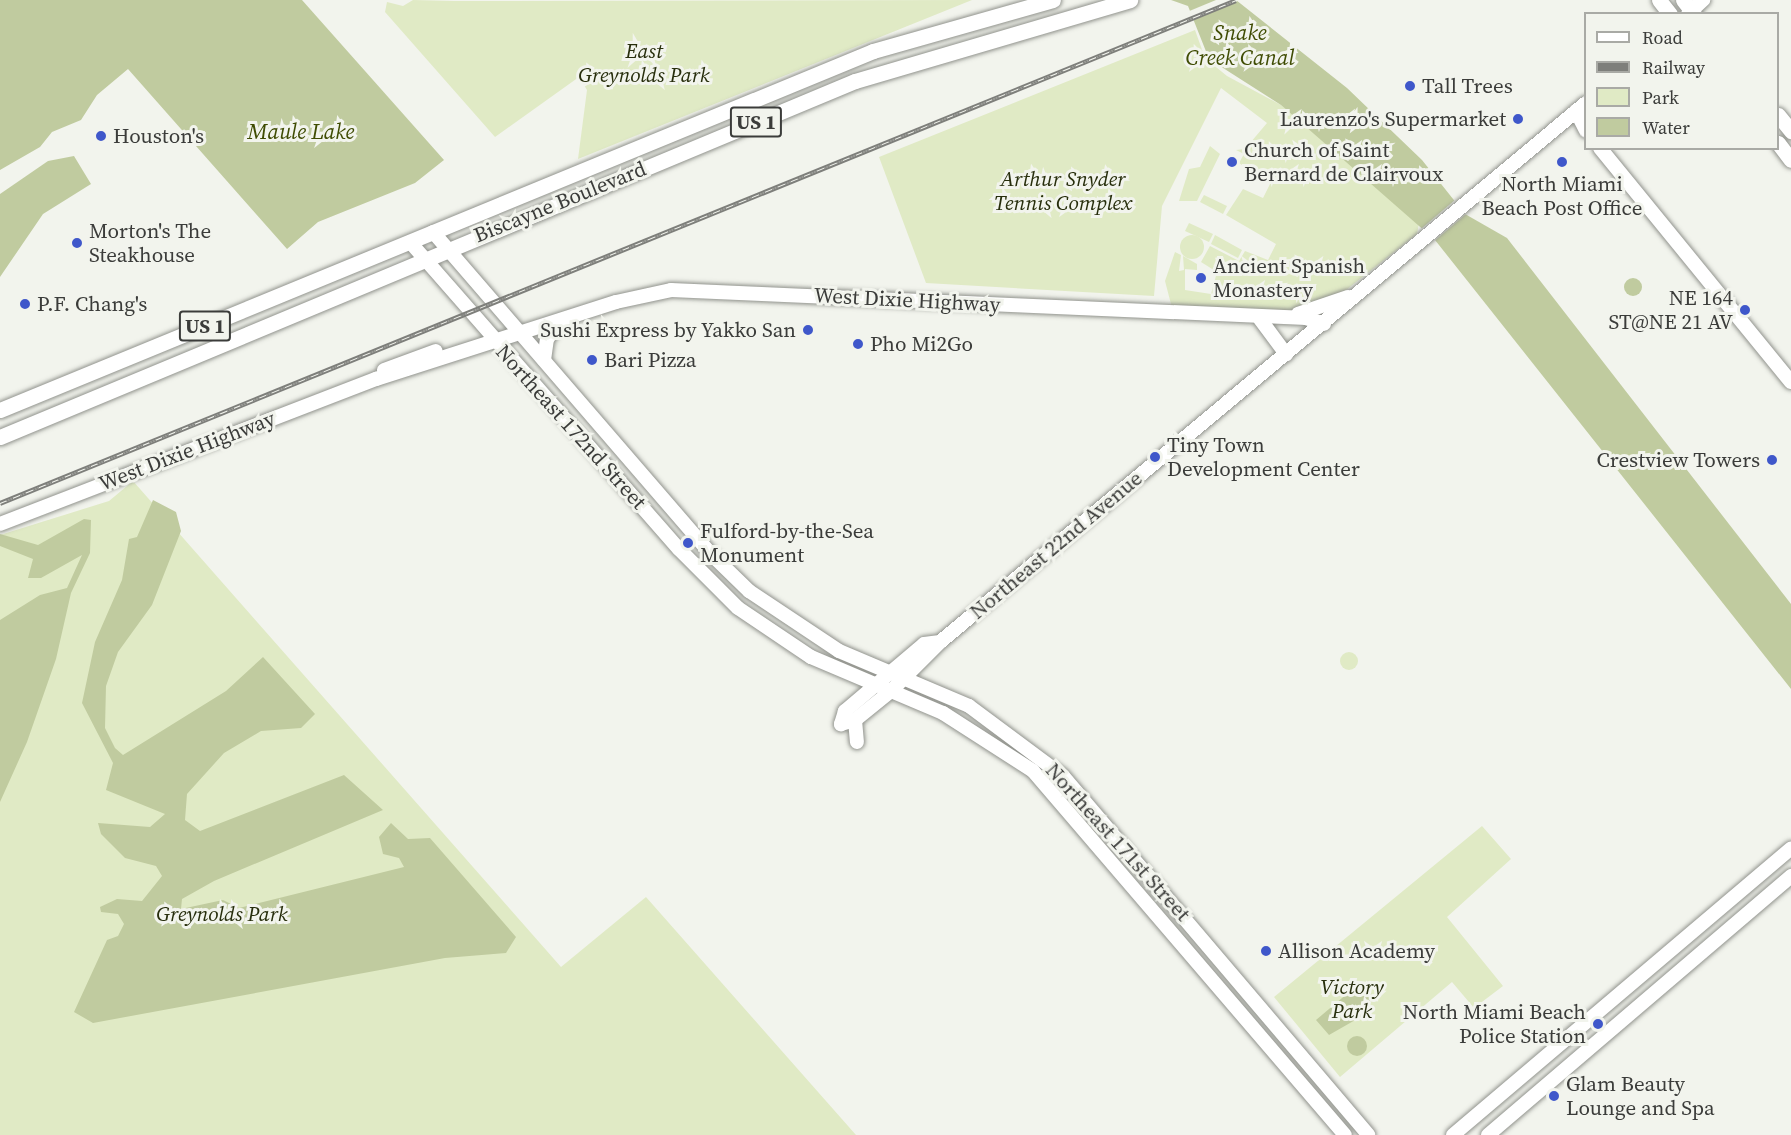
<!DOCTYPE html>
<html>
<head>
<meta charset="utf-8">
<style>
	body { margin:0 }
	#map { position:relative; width:1791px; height:1135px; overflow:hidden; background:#f2f4ed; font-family:"Source Serif 4",serif }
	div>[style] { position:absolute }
	.green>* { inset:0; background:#e0eac5 }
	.round { border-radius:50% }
	.water>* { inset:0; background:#c0cb9f }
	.pier>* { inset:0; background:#f2f4ed }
	.roads { filter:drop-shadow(0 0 2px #91938d) drop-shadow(0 0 2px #91938d) }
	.secondary>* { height:14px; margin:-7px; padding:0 7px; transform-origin:7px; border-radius:7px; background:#fff }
	.primary>* { height:15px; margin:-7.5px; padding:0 7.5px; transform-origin:7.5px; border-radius:7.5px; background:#fff }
	.rail>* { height:4.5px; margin-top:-2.25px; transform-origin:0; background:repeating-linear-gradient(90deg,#f2f4ed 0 7px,#7e7f7b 0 14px); box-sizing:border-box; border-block:2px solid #7e7f7b }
	.dots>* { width:16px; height:16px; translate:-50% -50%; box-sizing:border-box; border:3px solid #f2f4ed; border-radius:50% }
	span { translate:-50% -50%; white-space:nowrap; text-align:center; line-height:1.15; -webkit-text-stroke:6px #f2f4ed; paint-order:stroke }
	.shield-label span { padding:2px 4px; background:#f2f4ed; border:2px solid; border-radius:4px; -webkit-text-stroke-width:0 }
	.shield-label { font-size:20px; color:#3b3c3a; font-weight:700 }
	.park-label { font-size:21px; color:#272e0c; font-style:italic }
	.poi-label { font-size:21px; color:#3b3c3a }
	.left { translate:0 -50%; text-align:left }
	.right { translate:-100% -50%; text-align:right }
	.street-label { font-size:21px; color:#3b3c3a }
	.water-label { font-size:22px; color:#3f4c03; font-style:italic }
	.legend { position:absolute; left:1584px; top:12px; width:195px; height:138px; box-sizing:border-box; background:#f2f4ed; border:2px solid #a9aaa5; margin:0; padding:8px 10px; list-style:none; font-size:18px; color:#3b3c3a }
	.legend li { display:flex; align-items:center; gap:12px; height:30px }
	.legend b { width:30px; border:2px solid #a9aaa5 }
</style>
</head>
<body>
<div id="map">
	<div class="green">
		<div style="clip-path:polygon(413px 0,454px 1px,972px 0,578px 159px,587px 90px,579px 77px,495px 137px,385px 12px,387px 2px,403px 6px)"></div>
		<div style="clip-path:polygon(1195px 30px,1205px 58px,1227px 76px,1281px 105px,1412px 216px,1419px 223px,1417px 234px,1341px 294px,1293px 311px,1172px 308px,1165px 281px,1175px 252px,1181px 255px,1179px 271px,1184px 270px,1183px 256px,1197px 264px,1197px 270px,1185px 269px,1185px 290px,1211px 294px,1217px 272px,1201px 262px,1210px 246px,1239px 261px,1245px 251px,1268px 260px,1276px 244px,1226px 215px,1243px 189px,1263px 198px,1270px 184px,1239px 163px,1244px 154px,1236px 150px,1245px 149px,1267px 123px,1221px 88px,1162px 206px,1154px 296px,926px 283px,879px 157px)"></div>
		<div style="clip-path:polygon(1210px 146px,1220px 154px,1197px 201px,1179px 201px,1189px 169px,1200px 167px)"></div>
		<div style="clip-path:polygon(1204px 195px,1227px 206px,1223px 214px,1200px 202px)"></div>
		<div style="clip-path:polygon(1189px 223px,1213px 234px,1209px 242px,1185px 231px)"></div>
		<div class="round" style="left:1180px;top:235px;width:24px;height:24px"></div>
		<div style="clip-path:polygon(1215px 235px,1242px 250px,1238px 258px,1211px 244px)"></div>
		<div style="clip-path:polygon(133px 481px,561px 967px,646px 897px,856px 1135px,0 1135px,0 535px,109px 501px)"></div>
		<div class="round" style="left:1340px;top:652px;width:18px;height:18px"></div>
		<div style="clip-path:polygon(1482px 826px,1511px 859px,1447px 917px,1503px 986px,1474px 1008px,1452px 982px,1340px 1077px,1274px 997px)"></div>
	</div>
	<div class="water">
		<div style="clip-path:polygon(0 0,302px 0,444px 160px,415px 183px,318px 222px,287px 249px,128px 69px,97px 95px,81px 120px,52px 132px,40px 147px,0 170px)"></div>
		<div style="clip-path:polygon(1171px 0,1236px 0,1347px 88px,1422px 160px,1465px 214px,1507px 238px,1791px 604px,1791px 689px,1435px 240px,1281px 105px,1209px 59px,1188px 6px)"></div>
		<div style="clip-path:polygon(74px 156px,91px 184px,43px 214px,0 277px,0 194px,48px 161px)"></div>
		<div class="round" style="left:1624px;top:278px;width:18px;height:18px"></div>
		<div style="clip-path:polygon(153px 500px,176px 512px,181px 531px,152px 605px,118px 652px,106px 686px,105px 728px,115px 748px,123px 755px,226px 691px,263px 657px,315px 714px,301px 728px,261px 731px,224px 753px,187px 794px,185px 820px,200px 831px,344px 775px,383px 810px,214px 881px,182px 899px,181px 909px,223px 900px,239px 908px,404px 867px,399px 858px,383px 854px,379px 837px,391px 823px,408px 839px,430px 838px,516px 937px,506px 953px,445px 958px,93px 1023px,74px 1012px,107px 940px,118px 936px,124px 924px,118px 914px,101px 912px,100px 907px,117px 899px,142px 901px,162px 876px,156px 866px,125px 858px,101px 834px,98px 823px,150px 827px,165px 814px,106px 790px,113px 763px,82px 703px,95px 642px,122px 580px,129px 539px,137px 537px)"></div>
		<div style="clip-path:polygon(84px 519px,91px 520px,90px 553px,71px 593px,56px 659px,27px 742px,0 802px,0 620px,40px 595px,67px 588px,82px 555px,41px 578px,28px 578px,33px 559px,0 546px,0 534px,38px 545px)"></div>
		<div style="clip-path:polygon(1361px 982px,1374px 997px,1361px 1009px,1364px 1015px,1329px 1035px,1316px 1020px)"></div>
		<div class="round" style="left:1347px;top:1036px;width:20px;height:20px"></div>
	</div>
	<div class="pier">
		<div style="clip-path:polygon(1216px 0,1240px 0,1190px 21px,1187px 12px)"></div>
		<div style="clip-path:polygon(1455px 200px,1466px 214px,1433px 242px,1421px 229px)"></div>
	</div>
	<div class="roads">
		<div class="secondary">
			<div style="left:1688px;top:14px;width:21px;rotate:-43deg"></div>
			<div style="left:1576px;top:111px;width:22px;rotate:63deg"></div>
			<div style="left:1600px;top:148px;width:302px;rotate:50.8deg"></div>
			<div style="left:433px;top:232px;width:427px;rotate:49.2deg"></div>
			<div style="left:712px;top:555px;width:52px;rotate:44.2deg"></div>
			<div style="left:749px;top:591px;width:108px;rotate:33.7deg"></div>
			<div style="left:839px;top:651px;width:141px;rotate:22.9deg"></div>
			<div style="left:969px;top:706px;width:117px;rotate:36.7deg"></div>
			<div style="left:1063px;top:776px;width:471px;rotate:49.6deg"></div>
			<div style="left:410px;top:242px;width:408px;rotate:48.8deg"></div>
			<div style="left:679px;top:549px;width:83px;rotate:45deg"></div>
			<div style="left:738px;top:608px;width:88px;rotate:33.9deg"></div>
			<div style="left:811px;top:657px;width:143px;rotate:23deg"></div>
			<div style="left:943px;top:713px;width:107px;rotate:32.8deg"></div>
			<div style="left:1033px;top:771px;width:479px;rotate:49.4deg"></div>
			<div style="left:1298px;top:314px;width:53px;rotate:-18.8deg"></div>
			<div style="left:1260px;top:319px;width:44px;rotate:53.4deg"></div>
			<div style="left:544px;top:360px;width:21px;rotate:-82deg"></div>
			<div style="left:547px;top:339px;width:24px;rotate:-52deg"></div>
			<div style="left:384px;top:370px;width:55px;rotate:-20.1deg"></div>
			<div style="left:0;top:524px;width:403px;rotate:-21.1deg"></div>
			<div style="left:376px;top:379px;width:252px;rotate:-17.8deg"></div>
			<div style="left:616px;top:302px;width:56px;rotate:-12.3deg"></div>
			<div style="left:671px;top:290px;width:636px;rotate:2.52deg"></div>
			<div style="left:1306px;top:318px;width:19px;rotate:18deg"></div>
			<div style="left:940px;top:642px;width:16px;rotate:173deg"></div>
			<div style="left:924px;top:644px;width:104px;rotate:139.7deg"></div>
			<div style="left:845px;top:711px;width:14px;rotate:107deg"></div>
			<div style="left:841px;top:724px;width:15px;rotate:-16deg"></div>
			<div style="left:855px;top:720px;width:46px;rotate:-38.9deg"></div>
			<div style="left:891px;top:691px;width:69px;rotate:-45deg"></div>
			<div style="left:940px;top:642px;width:841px;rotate:-39.84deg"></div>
			<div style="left:855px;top:720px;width:22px;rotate:85deg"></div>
			<div style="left:1453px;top:1135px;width:443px;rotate:-40.3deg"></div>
			<div style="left:1488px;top:1135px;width:399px;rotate:-40.5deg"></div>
		</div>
		<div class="primary">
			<div style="left:1659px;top:0;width:18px;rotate:52deg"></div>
			<div style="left:1683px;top:0;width:18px;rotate:52deg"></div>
			<div style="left:1778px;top:115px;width:21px;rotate:51deg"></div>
			<div style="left:1778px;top:143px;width:21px;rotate:53deg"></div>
			<div style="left:0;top:410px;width:944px;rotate:-22.35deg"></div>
			<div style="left:873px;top:51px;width:187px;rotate:-15.8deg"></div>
			<div style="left:0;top:437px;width:926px;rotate:-22.61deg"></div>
			<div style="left:855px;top:81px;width:287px;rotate:-16.4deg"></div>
		</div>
	</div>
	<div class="rail">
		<div style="left:0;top:503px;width:1334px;rotate:-22.14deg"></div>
	</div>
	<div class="dots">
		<div style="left:1410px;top:86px;background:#3f57ca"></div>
		<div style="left:1518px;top:119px;background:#3f57ca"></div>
		<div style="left:101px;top:136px;background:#3f57ca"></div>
		<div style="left:1232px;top:162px;background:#3f57ca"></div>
		<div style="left:1562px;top:162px;background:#3f57ca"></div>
		<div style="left:77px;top:243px;background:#3f57ca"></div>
		<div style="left:1201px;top:278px;background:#3f57ca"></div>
		<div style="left:25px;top:304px;background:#3f57ca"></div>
		<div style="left:1745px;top:310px;background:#3f57ca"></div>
		<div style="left:808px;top:330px;background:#3f57ca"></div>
		<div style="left:858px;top:344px;background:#3f57ca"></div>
		<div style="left:592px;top:360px;background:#3f57ca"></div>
		<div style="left:1155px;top:457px;background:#3f57ca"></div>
		<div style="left:1772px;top:460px;background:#3f57ca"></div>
		<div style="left:688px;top:543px;background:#3f57ca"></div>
		<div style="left:1266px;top:951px;background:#3f57ca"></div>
		<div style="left:1598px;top:1024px;background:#3f57ca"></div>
		<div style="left:1554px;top:1096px;background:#3f57ca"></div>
	</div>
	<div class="shield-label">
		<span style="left:756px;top:122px">US 1</span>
		<span style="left:205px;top:326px">US 1</span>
	</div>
	<div class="park-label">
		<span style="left:644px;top:63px">East<br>Greynolds Park</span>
		<span style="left:1063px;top:191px">Arthur Snyder<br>Tennis Complex</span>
		<span style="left:222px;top:914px">Greynolds Park</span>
		<span style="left:1352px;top:999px">Victory<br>Park</span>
	</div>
	<div class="poi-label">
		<span class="left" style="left:1422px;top:86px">Tall Trees</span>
		<span class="right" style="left:1506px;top:119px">Laurenzo's Supermarket</span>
		<span class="left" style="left:113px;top:136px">Houston's</span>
		<span class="left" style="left:1244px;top:162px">Church of Saint<br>Bernard de Clairvoux</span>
		<span style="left:1562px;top:196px">North Miami<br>Beach Post Office</span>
		<span class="left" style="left:89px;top:243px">Morton's The<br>Steakhouse</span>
		<span class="left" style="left:1213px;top:278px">Ancient Spanish<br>Monastery</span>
		<span class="right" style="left:1733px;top:310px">NE 164<br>ST@NE 21 AV</span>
		<span class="left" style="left:37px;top:304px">P.F. Chang's</span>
		<span class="right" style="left:796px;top:330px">Sushi Express by Yakko San</span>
		<span class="left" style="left:870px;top:344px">Pho Mi2Go</span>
		<span class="left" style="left:604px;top:360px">Bari Pizza</span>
		<span class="left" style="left:1167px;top:457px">Tiny Town<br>Development Center</span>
		<span class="right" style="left:1760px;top:460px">Crestview Towers</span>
		<span class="left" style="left:700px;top:543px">Fulford-by-the-Sea<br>Monument</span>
		<span class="left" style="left:1278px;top:951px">Allison Academy</span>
		<span class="right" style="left:1586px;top:1024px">North Miami Beach<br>Police Station</span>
		<span class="left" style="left:1566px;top:1096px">Glam Beauty<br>Lounge and Spa</span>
	</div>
	<div class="street-label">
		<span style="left:560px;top:202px;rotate:-22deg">Biscayne Boulevard</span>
		<span style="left:907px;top:300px;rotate:3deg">West Dixie Highway</span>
		<span style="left:571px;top:427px;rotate:48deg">Northeast 172nd Street</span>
		<span style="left:187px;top:451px;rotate:-21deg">West Dixie Highway</span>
		<span style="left:1056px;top:545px;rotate:-40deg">Northeast 22nd Avenue</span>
		<span style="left:1118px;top:842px;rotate:48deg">Northeast 171st Street</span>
	</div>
	<div class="water-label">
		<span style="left:1240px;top:45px">Snake<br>Creek Canal</span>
		<span style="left:301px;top:132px">Maule Lake</span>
	</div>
	<ul class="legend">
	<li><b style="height:8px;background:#fff"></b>Road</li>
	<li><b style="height:8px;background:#7e7f7b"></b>Railway</li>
	<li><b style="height:16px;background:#e0eac5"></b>Park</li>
	<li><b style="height:16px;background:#c0cb9f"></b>Water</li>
	</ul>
</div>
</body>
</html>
